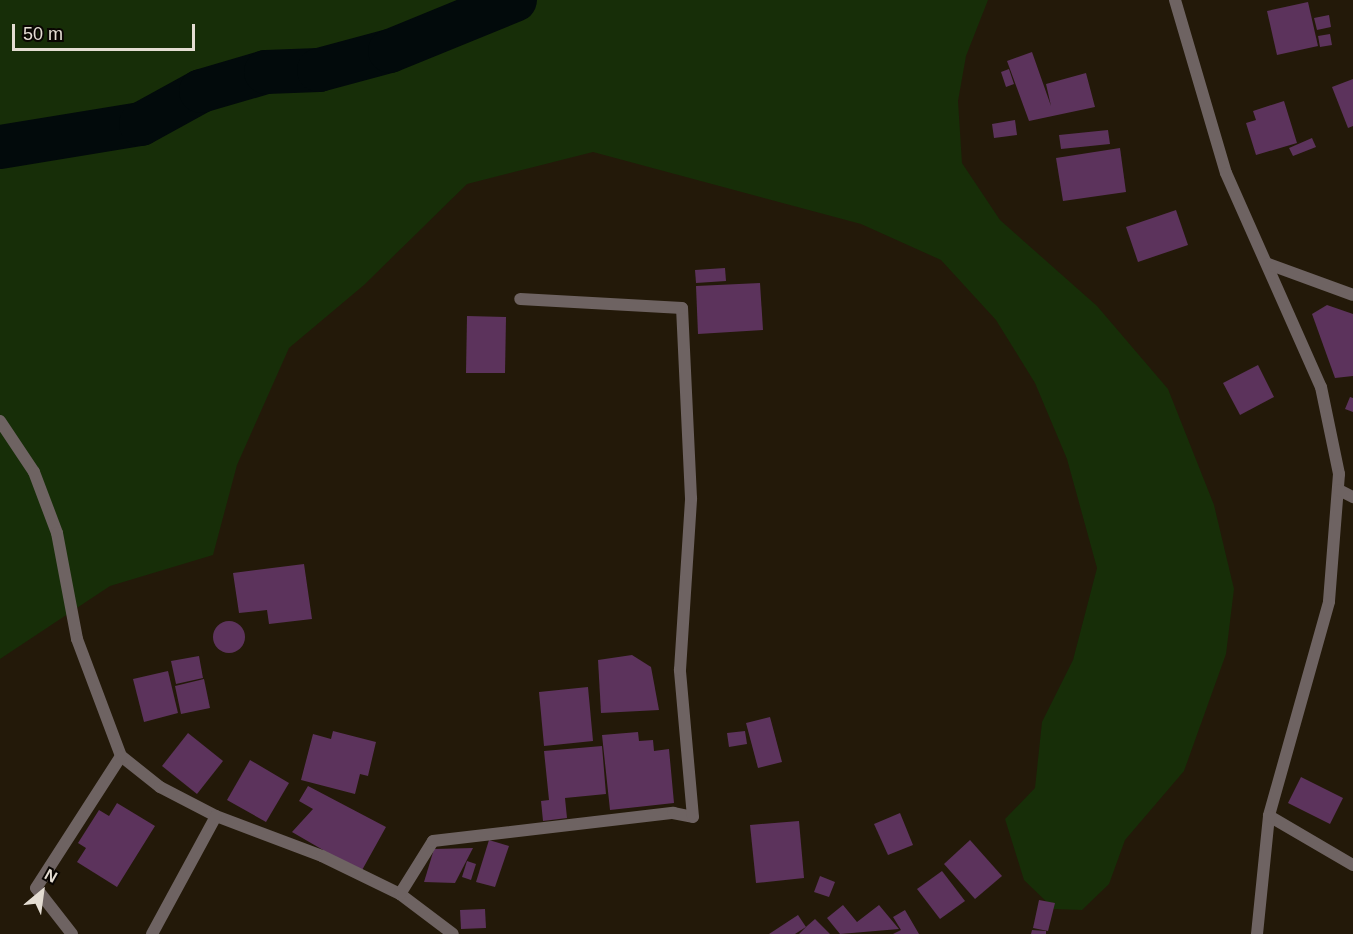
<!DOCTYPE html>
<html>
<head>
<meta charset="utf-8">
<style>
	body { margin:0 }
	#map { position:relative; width:1353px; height:934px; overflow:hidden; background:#231909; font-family:Helvetica,sans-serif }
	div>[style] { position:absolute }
	.green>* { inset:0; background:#172e08 }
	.river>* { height:44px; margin:-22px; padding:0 22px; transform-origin:22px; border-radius:22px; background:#020a0b }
	.building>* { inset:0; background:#5c335c }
	.round { border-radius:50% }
	.minor>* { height:12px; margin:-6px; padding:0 6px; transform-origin:6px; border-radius:6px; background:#6e6362 }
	span { translate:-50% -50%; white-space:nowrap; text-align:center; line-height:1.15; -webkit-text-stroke:4.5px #090502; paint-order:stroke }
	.north { position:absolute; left:12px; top:862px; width:60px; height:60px; -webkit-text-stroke:4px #090502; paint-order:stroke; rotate:29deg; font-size:16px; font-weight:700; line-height:24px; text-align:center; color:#e4ddd3 }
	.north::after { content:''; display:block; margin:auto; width:21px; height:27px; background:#e4ddd3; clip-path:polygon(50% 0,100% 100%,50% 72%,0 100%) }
	.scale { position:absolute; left:12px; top:24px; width:183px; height:27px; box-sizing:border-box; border:3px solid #e4ddd3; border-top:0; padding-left:8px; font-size:18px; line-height:21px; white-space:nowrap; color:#e4ddd3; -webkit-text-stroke:4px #090502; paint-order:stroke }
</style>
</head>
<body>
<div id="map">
	<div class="green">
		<div style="clip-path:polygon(0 0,988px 0,966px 56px,958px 101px,962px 163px,1000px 220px,1097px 306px,1168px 389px,1214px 505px,1234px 589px,1226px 654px,1184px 771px,1125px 840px,1109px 884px,1082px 910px,1054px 909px,1024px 880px,1005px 819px,1035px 788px,1042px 722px,1073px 660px,1097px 568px,1067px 459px,1035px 383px,996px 320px,941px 260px,861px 224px,593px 152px,467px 184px,364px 285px,289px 348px,237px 465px,213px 555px,110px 586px,0 659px)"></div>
	</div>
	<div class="river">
		<div style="left:0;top:147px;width:143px;rotate:-9.3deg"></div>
		<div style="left:141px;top:124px;width:68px;rotate:-28.8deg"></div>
		<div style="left:201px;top:91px;width:68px;rotate:-16.3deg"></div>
		<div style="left:266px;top:72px;width:53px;rotate:-2.2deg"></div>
		<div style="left:319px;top:70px;width:73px;rotate:-15deg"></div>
		<div style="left:390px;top:51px;width:135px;rotate:-22.2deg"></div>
	</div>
	<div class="building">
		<div style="clip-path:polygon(1308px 2px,1318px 46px,1277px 55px,1267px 11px)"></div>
		<div style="clip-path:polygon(1329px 15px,1331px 27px,1317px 30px,1314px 18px)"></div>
		<div style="clip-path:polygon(1330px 34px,1332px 45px,1320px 47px,1318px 36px)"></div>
		<div style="clip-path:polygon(1032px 52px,1051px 106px,1046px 84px,1086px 73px,1095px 107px,1029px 121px,1007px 61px)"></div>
		<div style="clip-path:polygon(1009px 69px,1014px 84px,1006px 87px,1001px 72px)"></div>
		<div style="clip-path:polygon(1353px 79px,1353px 126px,1348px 128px,1332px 87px)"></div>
		<div style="clip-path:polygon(1284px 101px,1297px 143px,1256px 155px,1246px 123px,1256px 120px,1253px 111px)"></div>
		<div style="clip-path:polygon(1015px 120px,1017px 135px,994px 138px,992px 124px)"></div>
		<div style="clip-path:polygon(1108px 130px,1110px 144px,1061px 149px,1059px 135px)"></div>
		<div style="clip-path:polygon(1312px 138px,1316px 147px,1293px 156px,1289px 148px)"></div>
		<div style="clip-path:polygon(1120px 148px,1126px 192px,1063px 201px,1056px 158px)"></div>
		<div style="clip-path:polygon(1176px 210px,1188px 245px,1138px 262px,1126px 227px)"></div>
		<div style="clip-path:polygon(725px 268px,726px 281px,696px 283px,695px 270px)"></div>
		<div style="clip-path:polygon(760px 283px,763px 330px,698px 334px,696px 286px)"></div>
		<div style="clip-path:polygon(1327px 305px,1353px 314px,1353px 376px,1335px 378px,1312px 314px)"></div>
		<div style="clip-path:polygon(467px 316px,506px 317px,505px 373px,466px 373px)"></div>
		<div style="clip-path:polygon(1258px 365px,1274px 397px,1240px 415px,1223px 383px)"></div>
		<div style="clip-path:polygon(1350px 397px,1353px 398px,1353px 412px,1345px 409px)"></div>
		<div style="clip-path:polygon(304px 564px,312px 619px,269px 624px,267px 610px,239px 613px,233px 573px)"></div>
		<div class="round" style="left:213px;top:621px;width:32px;height:32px"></div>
		<div style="clip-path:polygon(632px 655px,651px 667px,659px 710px,601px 713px,598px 660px)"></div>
		<div style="clip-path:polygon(199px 656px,203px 678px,176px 684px,171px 661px)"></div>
		<div style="clip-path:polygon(168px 671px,178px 713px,144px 722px,133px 679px)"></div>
		<div style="clip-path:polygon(204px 679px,210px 708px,181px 714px,175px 686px)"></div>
		<div style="clip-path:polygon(588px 687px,593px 741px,544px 746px,539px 692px)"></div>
		<div style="clip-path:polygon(770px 717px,782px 762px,758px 768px,746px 723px)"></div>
		<div style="clip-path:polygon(333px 731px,376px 742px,368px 776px,360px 774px,355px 794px,301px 780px,313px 734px,331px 739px)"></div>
		<div style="clip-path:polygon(745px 731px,747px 744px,729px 747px,727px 733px)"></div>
		<div style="clip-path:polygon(638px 732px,639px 741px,653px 740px,654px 751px,669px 749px,674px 803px,610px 810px,602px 735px)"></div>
		<div style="clip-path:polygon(188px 733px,223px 761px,197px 794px,162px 766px)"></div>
		<div style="clip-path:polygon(602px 746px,606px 794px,565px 798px,567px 818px,543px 821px,541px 801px,549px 800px,544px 751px)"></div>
		<div style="clip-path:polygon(250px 760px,289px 783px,266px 822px,227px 800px)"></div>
		<div style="clip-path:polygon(1301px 777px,1343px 798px,1330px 824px,1288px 803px)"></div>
		<div style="clip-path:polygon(308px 786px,386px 827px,361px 872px,292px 832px,313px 809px,299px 801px)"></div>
		<div style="clip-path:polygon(117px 803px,155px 826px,117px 887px,77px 862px,86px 848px,78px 843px,99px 810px,109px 816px)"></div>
		<div style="clip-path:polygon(900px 813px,913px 845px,888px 855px,874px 824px)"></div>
		<div style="clip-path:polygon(799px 821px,804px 878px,756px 883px,750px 825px)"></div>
		<div style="clip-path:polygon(489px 840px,509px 846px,495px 887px,476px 882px)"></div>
		<div style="clip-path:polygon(970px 840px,1002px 876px,975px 899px,944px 864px)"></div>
		<div style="clip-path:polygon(473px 848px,455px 883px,424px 882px,434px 849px)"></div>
		<div style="clip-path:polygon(467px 861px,476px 864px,471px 880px,462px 877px)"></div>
		<div style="clip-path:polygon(942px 871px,965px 901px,940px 919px,917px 889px)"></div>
		<div style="clip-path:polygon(820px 876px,835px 882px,829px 897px,814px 892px)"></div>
		<div style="clip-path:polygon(1039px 900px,1055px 903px,1048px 931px,1033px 928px)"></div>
		<div style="clip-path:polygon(843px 905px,857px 922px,879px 905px,899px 929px,840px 934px,827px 918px)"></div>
		<div style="clip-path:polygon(485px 909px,486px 928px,461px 929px,460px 910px)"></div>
		<div style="clip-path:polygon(905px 910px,919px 934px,893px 934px,901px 930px,893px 917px)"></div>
		<div style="clip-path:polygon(798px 915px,806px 927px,795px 934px,769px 934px)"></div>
		<div style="clip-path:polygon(815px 919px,830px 934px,799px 934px,807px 926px)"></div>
		<div style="clip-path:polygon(1032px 930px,1046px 931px,1046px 934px,1031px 934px)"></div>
	</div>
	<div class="minor">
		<div style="left:1175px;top:0;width:180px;rotate:73.6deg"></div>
		<div style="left:1226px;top:173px;width:234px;rotate:66.1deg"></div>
		<div style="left:1321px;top:387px;width:89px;rotate:78.3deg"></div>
		<div style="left:1339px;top:474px;width:128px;rotate:94.5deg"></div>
		<div style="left:1329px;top:602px;width:222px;rotate:105.7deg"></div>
		<div style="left:1269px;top:816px;width:119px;rotate:95.8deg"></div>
		<div style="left:1268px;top:264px;width:90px;rotate:20deg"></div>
		<div style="left:0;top:421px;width:61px;rotate:56.3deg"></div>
		<div style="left:34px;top:472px;width:65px;rotate:69.3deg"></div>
		<div style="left:57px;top:533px;width:108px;rotate:79.3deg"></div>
		<div style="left:77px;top:639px;width:125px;rotate:69.4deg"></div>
		<div style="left:121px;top:756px;width:50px;rotate:38.5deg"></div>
		<div style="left:160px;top:787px;width:63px;rotate:27.4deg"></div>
		<div style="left:216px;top:816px;width:113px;rotate:20.7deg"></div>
		<div style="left:322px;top:856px;width:87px;rotate:26deg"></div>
		<div style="left:400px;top:894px;width:66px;rotate:37deg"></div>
		<div style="left:1339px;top:490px;width:16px;rotate:27deg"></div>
		<div style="left:1269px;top:816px;width:97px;rotate:30.3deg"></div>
		<div style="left:400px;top:894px;width:62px;rotate:-58.1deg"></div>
		<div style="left:433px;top:841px;width:242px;rotate:-6.7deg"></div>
		<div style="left:673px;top:813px;width:20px;rotate:11deg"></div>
		<div style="left:693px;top:817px;width:148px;rotate:-95.1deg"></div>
		<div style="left:680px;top:670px;width:172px;rotate:-86.3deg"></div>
		<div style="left:691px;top:498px;width:190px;rotate:-92.7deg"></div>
		<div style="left:682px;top:308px;width:162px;rotate:-176.8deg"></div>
		<div style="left:72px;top:934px;width:58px;rotate:-128deg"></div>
		<div style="left:36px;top:888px;width:157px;rotate:-57.2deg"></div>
		<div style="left:152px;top:934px;width:134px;rotate:-61.5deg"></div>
	</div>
	<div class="north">N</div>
	<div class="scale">50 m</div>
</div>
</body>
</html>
